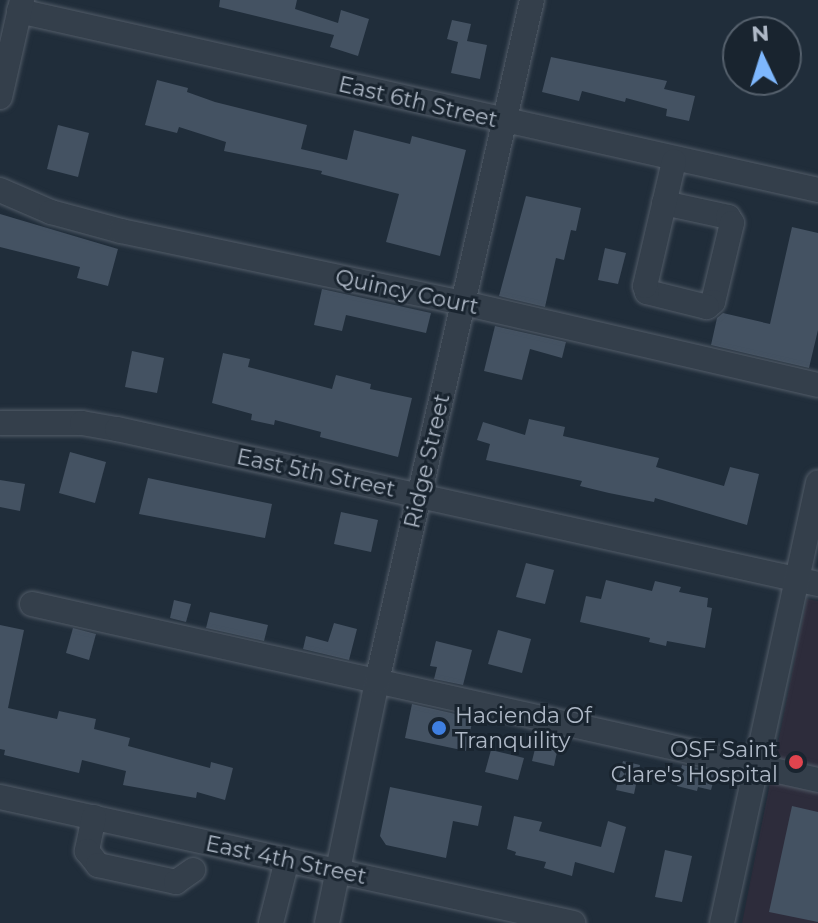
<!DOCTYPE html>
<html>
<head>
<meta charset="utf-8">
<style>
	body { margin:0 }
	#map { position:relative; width:818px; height:923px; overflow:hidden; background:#202d3a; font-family:Montserrat,sans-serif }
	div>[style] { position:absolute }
	.medical>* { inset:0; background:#2d2c3b }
	.building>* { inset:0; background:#445262 }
	.roads { filter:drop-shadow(0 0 2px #525c68) drop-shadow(0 0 2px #525c68) }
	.minor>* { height:24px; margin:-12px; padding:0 12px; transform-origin:12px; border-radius:12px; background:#343f4b }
	.dots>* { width:22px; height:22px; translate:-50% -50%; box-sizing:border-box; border:4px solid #19242f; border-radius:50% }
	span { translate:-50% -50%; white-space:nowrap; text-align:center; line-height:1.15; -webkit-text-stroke:6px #19242f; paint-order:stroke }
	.street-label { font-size:22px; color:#afb9c7 }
	.poi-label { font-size:22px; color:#afb9c7 }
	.left { translate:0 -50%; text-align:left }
	.right { translate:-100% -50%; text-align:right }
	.north { position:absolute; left:722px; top:16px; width:80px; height:80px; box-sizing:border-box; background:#19242f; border:2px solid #55606c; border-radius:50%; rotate:356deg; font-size:22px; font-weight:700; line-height:32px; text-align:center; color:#afb9c7 }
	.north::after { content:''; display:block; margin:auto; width:28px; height:36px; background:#7eb7fd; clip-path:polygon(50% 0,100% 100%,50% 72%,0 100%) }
</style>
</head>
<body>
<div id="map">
	<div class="medical">
		<div style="clip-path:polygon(807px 599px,818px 601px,818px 923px,742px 923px)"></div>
	</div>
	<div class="building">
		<div style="clip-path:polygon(220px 0,297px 0,295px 9px,338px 23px,341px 10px,369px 19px,358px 56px,330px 47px,334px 35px,219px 7px)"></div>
		<div style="clip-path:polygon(452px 20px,471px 24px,467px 41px,487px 45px,480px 79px,451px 73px,458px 42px,447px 39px)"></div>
		<div style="clip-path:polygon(551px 57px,667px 81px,664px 89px,695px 96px,689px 121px,666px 116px,667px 109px,626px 98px,625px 102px,582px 91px,579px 101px,542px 92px)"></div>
		<div style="clip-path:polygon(157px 80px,188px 88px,187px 92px,215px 102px,307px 125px,301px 149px,347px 160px,354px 130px,410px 144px,412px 136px,466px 150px,440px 256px,386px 242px,399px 194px,321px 174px,322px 171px,224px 151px,226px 142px,179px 127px,177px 133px,145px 125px)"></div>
		<div style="clip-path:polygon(58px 125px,89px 133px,78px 177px,47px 169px)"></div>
		<div style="clip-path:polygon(526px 196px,581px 208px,576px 231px,571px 230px,564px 260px,556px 258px,545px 307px,499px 296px)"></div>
		<div style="clip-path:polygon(0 214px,118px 249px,108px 286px,77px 278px,80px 267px,0 247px)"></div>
		<div style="clip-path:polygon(792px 227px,818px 233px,818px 330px,809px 368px,711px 345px,717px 318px,723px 313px,770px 324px)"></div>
		<div style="clip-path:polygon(605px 248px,626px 253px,618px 284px,598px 280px)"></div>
		<div style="clip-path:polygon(322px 289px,431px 313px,426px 333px,346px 315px,342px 331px,314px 325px)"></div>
		<div style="clip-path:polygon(495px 326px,566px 342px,562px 358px,530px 349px,522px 380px,484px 371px)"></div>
		<div style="clip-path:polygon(132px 351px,164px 358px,157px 393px,125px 387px)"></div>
		<div style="clip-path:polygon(223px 353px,250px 359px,248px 367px,332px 389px,336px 375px,371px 384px,370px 389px,412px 398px,398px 457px,320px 437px,321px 432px,275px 420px,274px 425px,251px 420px,252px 414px,212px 403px)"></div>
		<div style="clip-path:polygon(529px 419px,565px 427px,563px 436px,659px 458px,656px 467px,724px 486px,730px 467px,759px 474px,747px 525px,655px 498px,654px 502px,609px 493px,580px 486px,582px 481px,486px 460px,490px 444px,477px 440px,483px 422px,525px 435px)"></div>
		<div style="clip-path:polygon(70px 452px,106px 462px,95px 503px,59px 493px)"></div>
		<div style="clip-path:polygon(148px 478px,272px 504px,265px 538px,139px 514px)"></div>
		<div style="clip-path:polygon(0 480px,25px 484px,20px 511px,0 507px)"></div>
		<div style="clip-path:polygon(341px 512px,378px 520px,371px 552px,334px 544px)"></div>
		<div style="clip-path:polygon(526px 563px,554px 570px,545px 604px,516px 597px)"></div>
		<div style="clip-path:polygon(606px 580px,652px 591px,655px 581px,681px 587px,679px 592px,708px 598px,707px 607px,712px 608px,705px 648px,667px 641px,666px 646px,649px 642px,650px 638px,580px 622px,586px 596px,601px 599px)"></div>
		<div style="clip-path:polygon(174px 600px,191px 604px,186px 622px,170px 618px)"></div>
		<div style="clip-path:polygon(210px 612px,268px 625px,264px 641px,206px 628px)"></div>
		<div style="clip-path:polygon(334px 623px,357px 629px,349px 660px,303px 649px,306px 636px,328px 642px)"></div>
		<div style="clip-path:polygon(0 625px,24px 630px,8px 708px,57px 719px,59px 711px,96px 719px,94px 729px,130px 738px,128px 746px,210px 768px,211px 762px,233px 768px,225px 800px,197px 792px,196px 798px,123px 785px,126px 771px,82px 760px,79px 773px,4px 755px,5px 750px,0 749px)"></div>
		<div style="clip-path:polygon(73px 628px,96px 634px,89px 660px,66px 653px)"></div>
		<div style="clip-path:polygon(498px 630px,531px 639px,522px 673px,488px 664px)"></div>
		<div style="clip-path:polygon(436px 641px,472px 650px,463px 685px,434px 679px,437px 667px,430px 666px)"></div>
		<div style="clip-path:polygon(412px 704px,473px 718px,466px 751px,405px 738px)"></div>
		<div style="clip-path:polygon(539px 733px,560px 738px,554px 766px,532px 761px)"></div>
		<div style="clip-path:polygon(491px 750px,524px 758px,518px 780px,485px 772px)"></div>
		<div style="clip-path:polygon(623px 761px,640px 765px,634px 794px,616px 790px)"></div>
		<div style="clip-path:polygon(682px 765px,716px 772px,711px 790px,698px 787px,697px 791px,677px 786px)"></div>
		<div style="clip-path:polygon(390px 787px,482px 806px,478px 826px,453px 821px,446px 858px,386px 845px,380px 836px)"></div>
		<div style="clip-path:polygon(792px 806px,818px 812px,818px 922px,769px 912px)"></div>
		<div style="clip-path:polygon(514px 816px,542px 822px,539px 831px,601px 847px,608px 821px,626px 827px,614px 873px,575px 862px,572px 876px,544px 868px,546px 862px,515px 855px,516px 852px,507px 849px)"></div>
		<div style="clip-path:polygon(665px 850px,692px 856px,682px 902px,655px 897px)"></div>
	</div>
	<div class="roads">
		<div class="minor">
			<div style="left:19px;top:11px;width:819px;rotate:12.63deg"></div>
			<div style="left:0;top:97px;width:99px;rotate:-77.2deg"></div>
			<div style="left:0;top:190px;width:56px;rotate:23.3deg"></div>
			<div style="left:51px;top:212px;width:73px;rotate:15.2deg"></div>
			<div style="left:121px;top:231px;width:349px;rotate:11.9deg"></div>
			<div style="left:463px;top:303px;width:364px;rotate:13deg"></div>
			<div style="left:664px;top:203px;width:66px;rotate:12.3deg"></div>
			<div style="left:728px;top:217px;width:7px;rotate:56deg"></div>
			<div style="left:732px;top:223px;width:81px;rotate:103.5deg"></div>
			<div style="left:713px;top:302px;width:8px;rotate:140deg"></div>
			<div style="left:707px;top:307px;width:62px;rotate:-166deg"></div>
			<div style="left:647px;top:292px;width:6px;rotate:-108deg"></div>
			<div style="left:645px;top:286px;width:128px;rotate:-76.9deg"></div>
			<div style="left:0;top:423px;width:82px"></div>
			<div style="left:82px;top:423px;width:36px;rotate:10deg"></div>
			<div style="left:117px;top:429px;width:718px;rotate:12.47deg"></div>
			<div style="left:32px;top:604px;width:805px;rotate:12.62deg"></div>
			<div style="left:0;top:797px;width:587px;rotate:12.4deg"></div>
			<div style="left:94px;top:817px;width:35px;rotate:102deg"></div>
			<div style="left:87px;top:851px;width:18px;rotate:52deg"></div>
			<div style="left:98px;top:865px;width:80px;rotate:12.3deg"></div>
			<div style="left:176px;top:882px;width:21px;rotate:-35deg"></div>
			<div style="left:271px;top:923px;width:65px;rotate:-75.7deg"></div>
			<div style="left:327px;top:923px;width:247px;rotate:-78.3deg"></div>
			<div style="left:377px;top:681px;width:698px;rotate:-77.18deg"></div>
			<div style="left:722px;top:923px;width:451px;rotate:-77.7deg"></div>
		</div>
	</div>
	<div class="dots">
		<div style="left:439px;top:728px;background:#3f7fe0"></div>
		<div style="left:796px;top:762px;background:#e0444e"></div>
	</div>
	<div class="street-label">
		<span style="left:418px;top:102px;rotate:13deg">East 6th Street</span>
		<span style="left:407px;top:292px;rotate:12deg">Quincy Court</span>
		<span style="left:427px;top:461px;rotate:-77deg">Ridge Street</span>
		<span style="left:316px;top:473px;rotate:12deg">East 5th Street</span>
		<span style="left:286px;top:860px;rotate:12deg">East 4th Street</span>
	</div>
	<div class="poi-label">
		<span class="left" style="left:455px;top:728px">Hacienda Of<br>Tranquility</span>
		<span class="right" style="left:778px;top:762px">OSF Saint<br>Clare's Hospital</span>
	</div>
	<div class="north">N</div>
</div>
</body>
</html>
